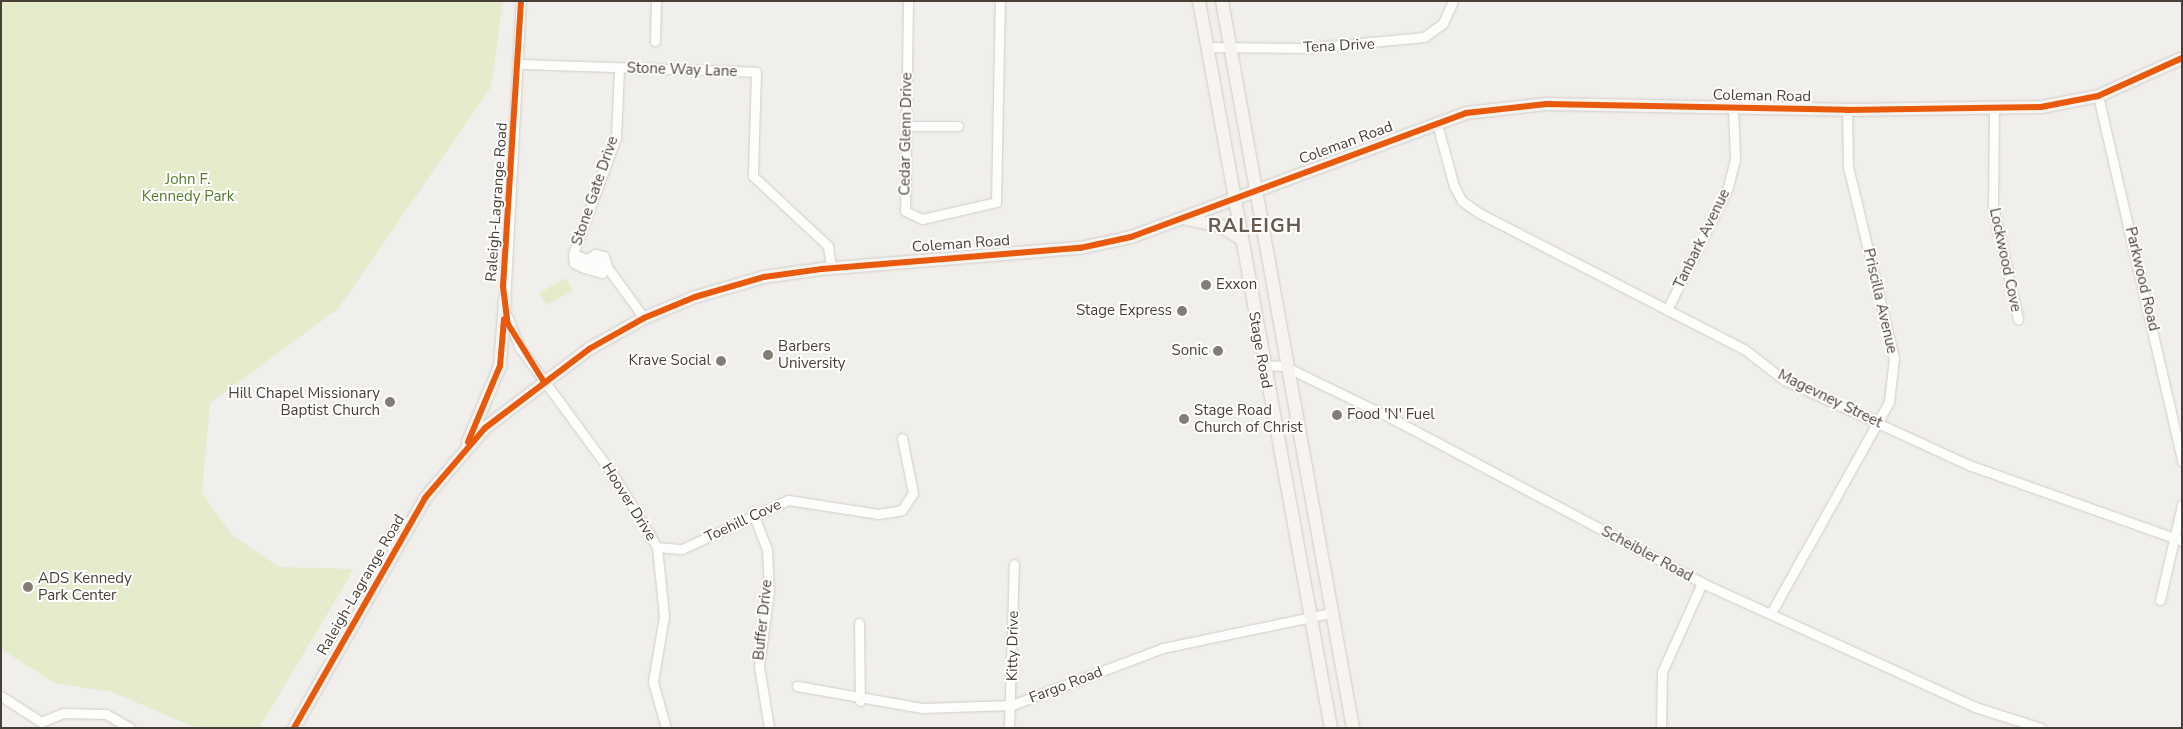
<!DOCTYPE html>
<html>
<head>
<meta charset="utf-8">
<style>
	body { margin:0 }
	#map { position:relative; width:2183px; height:729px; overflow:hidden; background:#f1efec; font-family:"Nunito Sans",sans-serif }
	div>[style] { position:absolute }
	.green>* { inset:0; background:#e4eccc }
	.roads { filter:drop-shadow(0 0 1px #cfccc9) drop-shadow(0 0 1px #cfccc9) }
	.street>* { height:9px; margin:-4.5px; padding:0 4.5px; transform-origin:4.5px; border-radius:4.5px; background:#fdfdfc }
	.secondary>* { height:12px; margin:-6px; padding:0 6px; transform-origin:6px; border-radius:6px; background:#f7f4ef }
	.cycleway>* { height:6px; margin:-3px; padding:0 3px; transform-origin:3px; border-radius:3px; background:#e8590c }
	.dots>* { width:14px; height:14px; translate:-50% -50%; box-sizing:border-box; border:2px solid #fff; border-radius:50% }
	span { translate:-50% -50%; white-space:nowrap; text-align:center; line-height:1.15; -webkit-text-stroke:4px #fff; paint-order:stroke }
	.street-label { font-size:15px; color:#483f37 }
	.park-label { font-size:15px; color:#557b29 }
	.poi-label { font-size:15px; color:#483f37 }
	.left { translate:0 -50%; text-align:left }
	.right { translate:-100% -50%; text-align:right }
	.district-label { font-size:20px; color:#6b5b4e; font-weight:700; letter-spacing:1px }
	.frame { position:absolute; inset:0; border:2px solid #483f37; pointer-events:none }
</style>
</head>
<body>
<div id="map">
	<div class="green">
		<div style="clip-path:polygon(1px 1px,503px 1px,491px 87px,338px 309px,210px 403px,202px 493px,232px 535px,279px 567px,354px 569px,259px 728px,197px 728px,112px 692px,54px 683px,1px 649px)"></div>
		<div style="clip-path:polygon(566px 278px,573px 291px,546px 305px,539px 293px)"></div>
	</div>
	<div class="roads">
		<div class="street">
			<div style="left:908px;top:1px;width:210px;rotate:90.8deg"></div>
			<div style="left:905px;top:211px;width:19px;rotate:25deg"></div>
			<div style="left:922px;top:219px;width:76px;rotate:-12.9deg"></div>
			<div style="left:996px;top:202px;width:201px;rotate:-88.9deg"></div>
			<div style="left:655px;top:41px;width:40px;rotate:-88.6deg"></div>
			<div style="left:1207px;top:47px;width:100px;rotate:0.6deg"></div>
			<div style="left:1307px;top:48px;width:118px;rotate:-5.4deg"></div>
			<div style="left:1424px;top:37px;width:24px;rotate:-36deg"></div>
			<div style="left:1443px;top:23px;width:24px;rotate:-66deg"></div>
			<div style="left:519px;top:64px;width:237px;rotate:1.9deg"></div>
			<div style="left:756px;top:72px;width:104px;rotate:91.7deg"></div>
			<div style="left:753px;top:176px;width:103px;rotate:43deg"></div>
			<div style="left:828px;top:246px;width:22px;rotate:82deg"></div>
			<div style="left:2098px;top:96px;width:375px;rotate:77deg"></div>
			<div style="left:1994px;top:110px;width:96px;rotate:90.6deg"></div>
			<div style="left:1993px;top:206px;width:116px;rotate:77.5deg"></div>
			<div style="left:1437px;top:124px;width:64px;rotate:74.7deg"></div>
			<div style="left:1454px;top:186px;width:17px;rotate:62deg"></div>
			<div style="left:1462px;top:201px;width:21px;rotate:35deg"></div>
			<div style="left:1479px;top:213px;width:298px;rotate:27.2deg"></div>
			<div style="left:1744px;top:349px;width:51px;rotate:37.8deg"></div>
			<div style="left:1784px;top:380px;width:204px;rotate:24.7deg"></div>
			<div style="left:1969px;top:465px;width:226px;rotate:19.6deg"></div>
			<div style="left:906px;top:126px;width:52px"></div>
			<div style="left:573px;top:254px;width:36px;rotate:21deg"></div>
			<div style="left:607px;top:267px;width:63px;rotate:54deg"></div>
			<div style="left:587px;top:259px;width:9px;rotate:-32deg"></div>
			<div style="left:595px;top:254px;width:9px;rotate:13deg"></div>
			<div style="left:604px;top:256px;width:11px;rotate:75deg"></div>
			<div style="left:607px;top:267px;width:8px;rotate:130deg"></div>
			<div style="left:602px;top:273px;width:19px;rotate:-164deg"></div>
			<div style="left:584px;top:268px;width:11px;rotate:-153deg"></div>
			<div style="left:574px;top:263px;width:9px;rotate:-96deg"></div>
			<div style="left:573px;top:254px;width:124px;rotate:-69.7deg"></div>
			<div style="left:616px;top:138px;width:69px;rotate:-87.5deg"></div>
			<div style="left:505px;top:303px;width:302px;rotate:-87deg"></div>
			<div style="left:1667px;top:310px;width:137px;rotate:-63.6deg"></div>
			<div style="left:1728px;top:187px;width:30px;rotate:-76deg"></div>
			<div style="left:1735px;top:158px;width:50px;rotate:-92.3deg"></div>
			<div style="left:507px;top:316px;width:35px;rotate:68deg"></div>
			<div style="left:520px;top:348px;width:159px;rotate:53.7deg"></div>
			<div style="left:614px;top:476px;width:83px;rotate:58.8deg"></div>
			<div style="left:657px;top:547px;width:69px;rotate:84.2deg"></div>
			<div style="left:664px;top:616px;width:67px;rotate:99.5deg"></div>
			<div style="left:653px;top:682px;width:48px;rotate:74.2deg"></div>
			<div style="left:1263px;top:365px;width:21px;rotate:3deg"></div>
			<div style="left:1284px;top:366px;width:119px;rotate:25.9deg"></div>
			<div style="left:1391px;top:418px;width:352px;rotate:27.9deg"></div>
			<div style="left:1702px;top:583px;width:300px;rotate:24.4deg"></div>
			<div style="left:1975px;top:707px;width:69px;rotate:17.7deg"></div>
			<div style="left:753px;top:513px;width:40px;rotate:69deg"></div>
			<div style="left:767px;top:550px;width:41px;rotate:87.2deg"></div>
			<div style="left:769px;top:591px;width:76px;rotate:97.6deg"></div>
			<div style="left:759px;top:666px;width:63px;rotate:80.8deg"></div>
			<div style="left:657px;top:547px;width:25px;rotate:5deg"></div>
			<div style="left:682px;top:549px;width:117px;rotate:-24.8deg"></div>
			<div style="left:788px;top:500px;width:91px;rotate:8.8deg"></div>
			<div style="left:878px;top:514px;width:24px;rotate:-9deg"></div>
			<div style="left:902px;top:510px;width:20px;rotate:-57deg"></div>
			<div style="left:913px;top:493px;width:56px;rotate:-101.3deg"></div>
			<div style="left:2160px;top:600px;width:98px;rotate:-77deg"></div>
			<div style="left:1771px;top:613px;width:242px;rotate:-60.8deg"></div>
			<div style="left:1889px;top:402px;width:44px;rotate:-83.5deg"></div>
			<div style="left:1894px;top:358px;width:197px;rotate:-103.5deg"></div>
			<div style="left:1848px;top:166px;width:56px;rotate:-91deg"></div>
			<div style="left:859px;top:623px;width:78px;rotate:89.3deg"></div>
			<div style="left:797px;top:686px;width:127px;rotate:10deg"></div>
			<div style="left:922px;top:708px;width:90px;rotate:-1.9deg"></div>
			<div style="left:1012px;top:705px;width:161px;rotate:-20.7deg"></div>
			<div style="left:1163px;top:648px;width:172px;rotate:-11.8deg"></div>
			<div style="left:1px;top:696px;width:48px;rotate:33deg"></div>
			<div style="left:41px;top:722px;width:24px;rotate:-22deg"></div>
			<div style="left:63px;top:713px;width:43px;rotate:1.3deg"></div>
			<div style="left:106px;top:714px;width:28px;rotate:30deg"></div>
			<div style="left:1009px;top:728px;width:164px;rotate:-88.3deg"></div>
			<div style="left:1661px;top:728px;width:56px;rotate:-89deg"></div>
			<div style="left:1662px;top:672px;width:98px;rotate:-65.8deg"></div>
		</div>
		<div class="secondary">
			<div style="left:1199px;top:1px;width:739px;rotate:79.71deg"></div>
			<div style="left:1222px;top:1px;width:739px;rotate:79.79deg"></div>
			<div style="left:1187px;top:219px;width:35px;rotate:12deg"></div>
			<div style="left:1221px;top:226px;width:24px;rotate:33deg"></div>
			<div style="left:468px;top:442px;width:82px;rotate:-67.2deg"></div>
			<div style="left:500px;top:366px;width:67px;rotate:-85.7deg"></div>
			<div style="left:294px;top:728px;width:265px;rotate:-60.3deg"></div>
			<div style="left:425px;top:498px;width:92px;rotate:-49.4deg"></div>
			<div style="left:485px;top:428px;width:131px;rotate:-37.2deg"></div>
			<div style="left:589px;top:349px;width:63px;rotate:-29.4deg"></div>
			<div style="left:644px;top:318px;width:55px;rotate:-22.4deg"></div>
			<div style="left:695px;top:297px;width:72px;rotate:-16.2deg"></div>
			<div style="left:764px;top:277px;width:59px;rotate:-7.9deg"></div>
			<div style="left:822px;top:269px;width:259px;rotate:-4.7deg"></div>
			<div style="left:1080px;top:248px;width:52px;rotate:-12.2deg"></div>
			<div style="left:1131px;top:237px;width:357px;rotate:-20.3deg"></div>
			<div style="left:1466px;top:113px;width:81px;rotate:-6.4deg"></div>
			<div style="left:1546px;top:104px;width:301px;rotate:1.1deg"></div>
			<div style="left:1847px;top:110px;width:194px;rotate:-0.9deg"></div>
			<div style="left:2041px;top:107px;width:58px;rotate:-10.9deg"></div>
			<div style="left:2098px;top:96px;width:92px;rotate:-24.3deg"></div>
		</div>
	</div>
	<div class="cycleway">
		<div style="left:521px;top:1px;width:286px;rotate:93.6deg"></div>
		<div style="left:503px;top:286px;width:38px;rotate:83deg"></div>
		<div style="left:508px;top:324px;width:68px;rotate:58.2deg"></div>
		<div style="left:468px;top:442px;width:82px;rotate:-67.2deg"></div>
		<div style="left:500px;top:366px;width:47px;rotate:-85.1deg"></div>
		<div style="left:294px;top:728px;width:265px;rotate:-60.3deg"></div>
		<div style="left:425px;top:498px;width:92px;rotate:-49.4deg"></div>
		<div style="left:485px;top:428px;width:131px;rotate:-37.2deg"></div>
		<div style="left:589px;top:349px;width:63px;rotate:-29.4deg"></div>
		<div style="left:644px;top:318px;width:55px;rotate:-22.4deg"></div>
		<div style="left:695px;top:297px;width:72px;rotate:-16.2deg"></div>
		<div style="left:764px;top:277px;width:59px;rotate:-7.9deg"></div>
		<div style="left:822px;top:269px;width:259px;rotate:-4.7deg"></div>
		<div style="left:1080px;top:248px;width:52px;rotate:-12.2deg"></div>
		<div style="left:1131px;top:237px;width:357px;rotate:-20.3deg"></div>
		<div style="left:1466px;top:113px;width:81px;rotate:-6.4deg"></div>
		<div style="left:1546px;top:104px;width:301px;rotate:1.1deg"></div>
		<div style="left:1847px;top:110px;width:194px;rotate:-0.9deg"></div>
		<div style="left:2041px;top:107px;width:58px;rotate:-10.9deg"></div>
		<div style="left:2098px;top:96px;width:92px;rotate:-24.3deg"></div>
	</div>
	<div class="dots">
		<div style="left:1206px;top:285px;background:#837d76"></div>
		<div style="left:1182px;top:311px;background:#837d76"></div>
		<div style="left:1218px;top:351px;background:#837d76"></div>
		<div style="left:768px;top:355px;background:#837d76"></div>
		<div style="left:721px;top:361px;background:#837d76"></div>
		<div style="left:390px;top:402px;background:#837d76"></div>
		<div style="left:1337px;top:415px;background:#837d76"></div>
		<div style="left:1184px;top:419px;background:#837d76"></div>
		<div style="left:28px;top:587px;background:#837d76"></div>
	</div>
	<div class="street-label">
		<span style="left:1339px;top:46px;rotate:-3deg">Tena Drive</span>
		<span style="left:682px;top:70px;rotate:2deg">Stone Way Lane</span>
		<span style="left:1762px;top:96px;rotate:1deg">Coleman Road</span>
		<span style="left:906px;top:134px;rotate:-89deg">Cedar Glenn Drive</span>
		<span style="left:1346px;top:143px;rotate:-20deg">Coleman Road</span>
		<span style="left:595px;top:191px;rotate:-71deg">Stone Gate Drive</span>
		<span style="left:497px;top:202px;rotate:-86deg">Raleigh-Lagrange Road</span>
		<span style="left:1702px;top:239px;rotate:-64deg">Tanbark Avenue</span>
		<span style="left:961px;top:244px;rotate:-4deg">Coleman Road</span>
		<span style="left:2005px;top:260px;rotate:78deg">Lockwood Cove</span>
		<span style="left:2142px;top:279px;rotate:77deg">Parkwood Road</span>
		<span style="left:1880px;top:301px;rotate:77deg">Priscilla Avenue</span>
		<span style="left:1260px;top:350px;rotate:80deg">Stage Road</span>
		<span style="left:1830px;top:399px;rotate:26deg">Magevney Street</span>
		<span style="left:629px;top:502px;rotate:58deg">Hoover Drive</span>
		<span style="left:743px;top:521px;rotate:-25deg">Toehill Cove</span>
		<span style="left:1647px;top:554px;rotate:28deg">Scheibler Road</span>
		<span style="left:361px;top:585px;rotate:-60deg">Raleigh-Lagrange Road</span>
		<span style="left:763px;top:620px;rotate:-84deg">Buffer Drive</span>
		<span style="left:1013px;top:646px;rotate:-89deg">Kitty Drive</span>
		<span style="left:1066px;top:685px;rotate:-21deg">Fargo Road</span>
	</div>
	<div class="park-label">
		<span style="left:188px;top:188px">John F.<br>Kennedy Park</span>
	</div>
	<div class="poi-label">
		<span class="left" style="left:1216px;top:285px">Exxon</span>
		<span class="right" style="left:1172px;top:311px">Stage Express</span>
		<span class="left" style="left:778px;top:355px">Barbers<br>University</span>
		<span class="right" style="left:1208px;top:351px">Sonic</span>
		<span class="right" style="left:711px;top:361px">Krave Social</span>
		<span class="right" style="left:380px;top:402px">Hill Chapel Missionary<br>Baptist Church</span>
		<span class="left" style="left:1194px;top:419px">Stage Road<br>Church of Christ</span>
		<span class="left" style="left:1347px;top:415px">Food 'N' Fuel</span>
		<span class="left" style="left:38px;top:587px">ADS Kennedy<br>Park Center</span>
	</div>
	<div class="district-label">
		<span style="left:1255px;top:225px">RALEIGH</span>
	</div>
	<div class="frame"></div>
</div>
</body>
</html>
